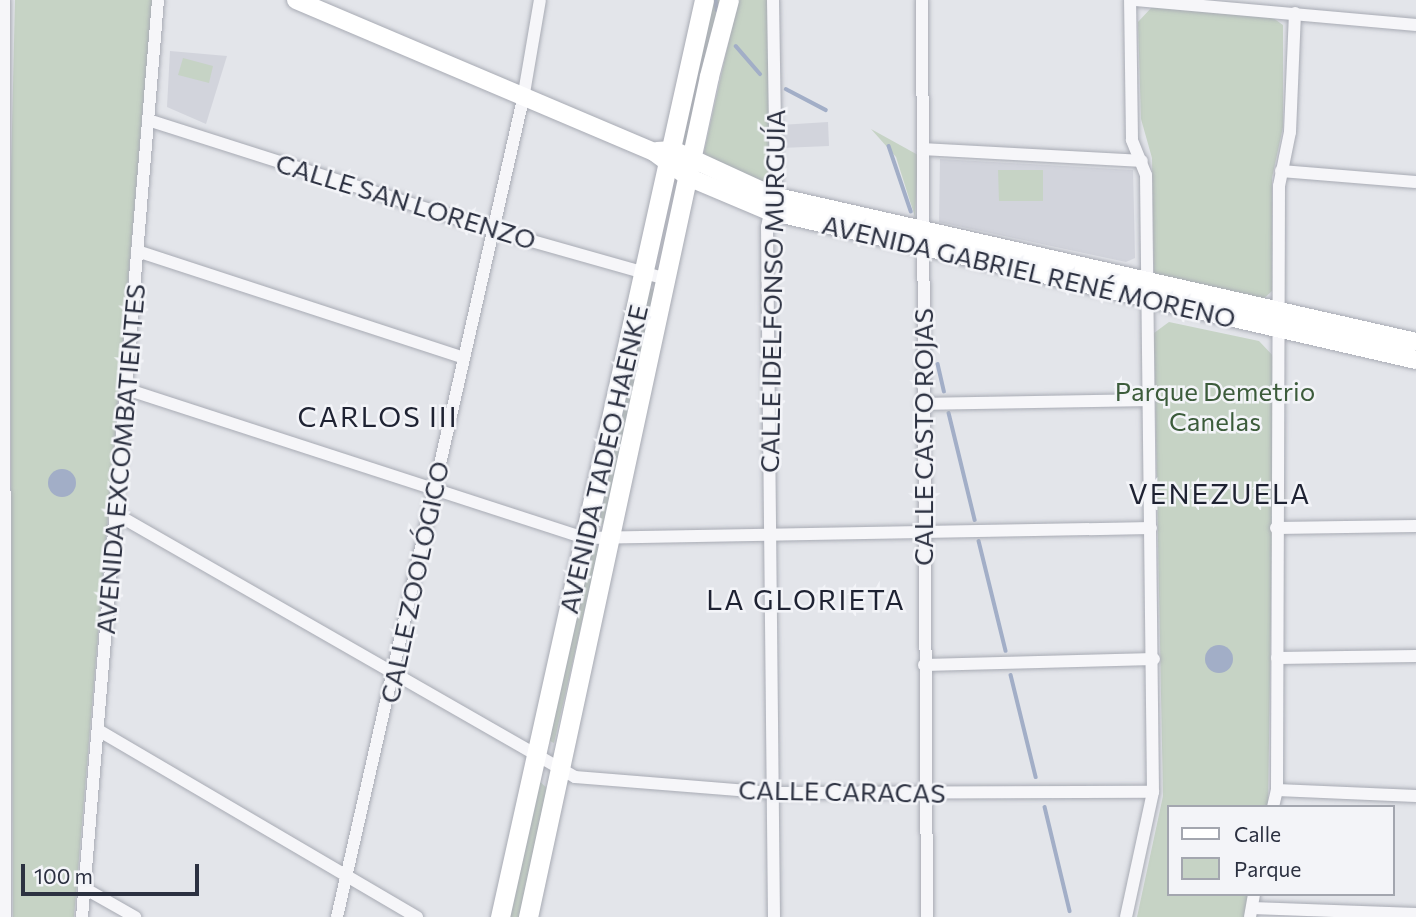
<!DOCTYPE html>
<html>
<head>
<meta charset="utf-8">
<style>
	body { margin:0 }
	#map { position:relative; width:1416px; height:917px; overflow:hidden; background:#e3e5ea; font-family:Commissioner,sans-serif }
	div>[style] { position:absolute }
	.built>* { inset:0; background:#d2d4dc }
	.green>* { inset:0; background:#c6d3c5 }
	.water>* { inset:0; background:#a2aec7 }
	.round { border-radius:50% }
	.stream>* { height:3.5px; margin:-1.75px; padding:0 1.75px; transform-origin:1.75px; border-radius:1.75px; background:#a2aec7 }
	.roads { filter:drop-shadow(0 0 2px #a8abb4) drop-shadow(0 0 2px #a8abb4) }
	.street>* { height:12px; margin:-6px; padding:0 6px; transform-origin:6px; border-radius:6px; background:#f6f6f9 }
	.secondary>* { height:18px; margin:-9px; padding:0 9px; transform-origin:9px; border-radius:9px; background:#fff }
	.primary>* { height:19px; margin:-9.5px; padding:0 9.5px; transform-origin:9.5px; border-radius:9.5px; background:#fff }
	span { translate:-50% -50%; white-space:nowrap; text-align:center; line-height:1.15; -webkit-text-stroke:5px #f3f4f8; paint-order:stroke }
	.street-label { font-size:26px; color:#2c3141 }
	.park-label { font-size:26px; color:#3c5c3b }
	.neighbourhood-label { font-size:28px; color:#1e2232; letter-spacing:2px }
	.legend { position:absolute; left:1167px; top:805px; width:228px; height:91px; box-sizing:border-box; background:#f3f4f8; border:2px solid #a3a6af; margin:0; padding:9px 12px; list-style:none; font-size:21px; color:#2c3141 }
	.legend li { display:flex; align-items:center; gap:14px; height:35px }
	.legend b { width:35px; border:2px solid #a3a6af }
	.scale { position:absolute; left:21px; top:864px; width:178px; height:32px; box-sizing:border-box; border:4px solid #2c3141; border-top:0; padding-left:9px; font-size:21px; line-height:24px; white-space:nowrap; color:#2c3141; -webkit-text-stroke:5px #f3f4f8; paint-order:stroke }
</style>
</head>
<body>
<div id="map">
	<div class="built">
		<div style="clip-path:polygon(170px 51px,227px 56px,206px 124px,167px 107px)"></div>
		<div style="clip-path:polygon(828px 122px,829px 146px,781px 148px,780px 125px)"></div>
		<div style="clip-path:polygon(940px 159px,1133px 170px,1135px 258px,1126px 262px,939px 222px)"></div>
	</div>
	<div class="green">
		<div style="clip-path:polygon(15px 0,152px 0,74px 917px,13px 917px,10px 213px)"></div>
		<div style="clip-path:polygon(712px 0,721px 0,685px 149px,682px 147px)"></div>
		<div style="clip-path:polygon(738px 0,768px 0,771px 179px,767px 185px,707px 158px,704px 152px)"></div>
		<div style="clip-path:polygon(1152px 7px,1273px 18px,1283px 25px,1283px 127px,1272px 178px,1272px 291px,1260px 302px,1154px 274px,1152px 158px,1141px 119px,1138px 22px)"></div>
		<div style="clip-path:polygon(183px 58px,213px 66px,209px 83px,178px 75px)"></div>
		<div style="clip-path:polygon(871px 129px,918px 155px,915px 217px,896px 157px)"></div>
		<div style="clip-path:polygon(998px 170px,1043px 170px,1043px 201px,999px 201px)"></div>
		<div style="clip-path:polygon(650px 289px,656px 290px,603px 524px,598px 527px)"></div>
		<div style="clip-path:polygon(1169px 322px,1259px 341px,1275px 358px,1268px 807px,1169px 807px,1169px 894px,1250px 894px,1245px 917px,1137px 917px,1163px 796px,1154px 333px)"></div>
		<div style="clip-path:polygon(592px 545px,599px 547px,554px 743px,548px 740px)"></div>
		<div style="clip-path:polygon(539px 781px,547px 788px,519px 917px,508px 917px)"></div>
	</div>
	<div class="water">
		<div class="round" style="left:48px;top:469px;width:28px;height:28px"></div>
		<div class="round" style="left:1205px;top:645px;width:28px;height:28px"></div>
	</div>
	<div class="stream">
		<div style="left:716px;top:0;width:10px;rotate:84deg"></div>
		<div style="left:736px;top:46px;width:37px;rotate:49deg"></div>
		<div style="left:786px;top:89px;width:45px;rotate:27.7deg"></div>
		<div style="left:889px;top:146px;width:69px;rotate:71.3deg"></div>
		<div style="left:938px;top:364px;width:28px;rotate:77deg"></div>
		<div style="left:949px;top:413px;width:110px;rotate:76.3deg"></div>
		<div style="left:979px;top:541px;width:113px;rotate:76.2deg"></div>
		<div style="left:1011px;top:675px;width:105px;rotate:76.2deg"></div>
		<div style="left:1045px;top:807px;width:107px;rotate:76.5deg"></div>
	</div>
	<div class="roads">
		<div class="street">
			<div style="left:4px;top:0;width:917px;rotate:89.94deg"></div>
			<div style="left:773px;top:0;width:182px;rotate:89.1deg"></div>
			<div style="left:776px;top:182px;width:46px;rotate:101.3deg"></div>
			<div style="left:767px;top:227px;width:690px;rotate:89.42deg"></div>
			<div style="left:922px;top:0;width:917px;rotate:89.69deg"></div>
			<div style="left:1136px;top:0;width:281px;rotate:5.1deg"></div>
			<div style="left:148px;top:120px;width:362px;rotate:17.7deg"></div>
			<div style="left:493px;top:230px;width:180px;rotate:15.8deg"></div>
			<div style="left:923px;top:149px;width:219px;rotate:3.1deg"></div>
			<div style="left:1281px;top:171px;width:135px;rotate:4.7deg"></div>
			<div style="left:137px;top:251px;width:344px;rotate:18.1deg"></div>
			<div style="left:126px;top:389px;width:483px;rotate:18deg"></div>
			<div style="left:585px;top:538px;width:566px;rotate:-1.01deg"></div>
			<div style="left:922px;top:404px;width:225px;rotate:-1deg"></div>
			<div style="left:116px;top:514px;width:529px;rotate:29.81deg"></div>
			<div style="left:575px;top:777px;width:198px;rotate:4.6deg"></div>
			<div style="left:772px;top:793px;width:381px;rotate:-0.2deg"></div>
			<div style="left:1276px;top:528px;width:140px;rotate:-0.8deg"></div>
			<div style="left:1277px;top:658px;width:139px;rotate:-0.8deg"></div>
			<div style="left:924px;top:665px;width:230px;rotate:-1.5deg"></div>
			<div style="left:98px;top:730px;width:370px;rotate:30.4deg"></div>
			<div style="left:1277px;top:790px;width:139px;rotate:2.5deg"></div>
			<div style="left:1273px;top:807px;width:17px;rotate:-77deg"></div>
			<div style="left:1277px;top:790px;width:604px;rotate:-89.81deg"></div>
			<div style="left:1279px;top:186px;width:55px;rotate:-78.5deg"></div>
			<div style="left:1290px;top:132px;width:119px;rotate:-87.6deg"></div>
			<div style="left:84px;top:888px;width:59px;rotate:29.6deg"></div>
			<div style="left:1252px;top:908px;width:164px;rotate:2.1deg"></div>
			<div style="left:82px;top:917px;width:920px;rotate:-85.26deg"></div>
			<div style="left:337px;top:917px;width:839px;rotate:-77.19deg"></div>
			<div style="left:523px;top:99px;width:100px;rotate:-80.3deg"></div>
			<div style="left:1126px;top:917px;width:128px;rotate:-77.8deg"></div>
			<div style="left:1153px;top:792px;width:617px;rotate:-90.65deg"></div>
			<div style="left:1146px;top:175px;width:38px;rotate:-112deg"></div>
			<div style="left:1132px;top:140px;width:140px;rotate:-90.8deg"></div>
			<div style="left:1250px;top:917px;width:23px;rotate:-80deg"></div>
		</div>
		<div class="secondary">
			<div style="left:296px;top:0;width:389px;rotate:23deg"></div>
			<div style="left:654px;top:152px;width:42px;rotate:36.3deg"></div>
			<div style="left:688px;top:177px;width:88px;rotate:22.8deg"></div>
			<div style="left:769px;top:211px;width:664px;rotate:12.97deg"></div>
			<div style="left:657px;top:151px;width:16px;rotate:-4deg"></div>
			<div style="left:673px;top:150px;width:110px;rotate:24.7deg"></div>
			<div style="left:773px;top:196px;width:659px;rotate:12.79deg"></div>
		</div>
		<div class="primary">
			<div style="left:500px;top:917px;width:939px;rotate:-77.46deg"></div>
			<div style="left:528px;top:917px;width:860px;rotate:-77.85deg"></div>
			<div style="left:709px;top:76px;width:79px;rotate:-75.3deg"></div>
		</div>
	</div>
	<div class="street-label">
		<span style="left:406px;top:201px;rotate:17deg">CALLE SAN LORENZO</span>
		<span style="left:1029px;top:271px;rotate:13deg">AVENIDA GABRIEL RENÉ MORENO</span>
		<span style="left:772px;top:291px;rotate:-89deg">CALLE IDELFONSO MURGUÍA</span>
		<span style="left:923px;top:437px;rotate:-90deg">CALLE CASTO ROJAS</span>
		<span style="left:120px;top:459px;rotate:-85deg">AVENIDA EXCOMBATIENTES</span>
		<span style="left:603px;top:459px;rotate:-77deg">AVENIDA TADEO HAENKE</span>
		<span style="left:414px;top:582px;rotate:-78deg">CALLE ZOOLÓGICO</span>
		<span style="left:842px;top:791px;rotate:1deg">CALLE CARACAS</span>
	</div>
	<div class="park-label">
		<span style="left:1215px;top:406px">Parque Demetrio<br>Canelas</span>
	</div>
	<div class="neighbourhood-label">
		<span style="left:378px;top:416px">CARLOS III</span>
		<span style="left:1220px;top:493px">VENEZUELA</span>
		<span style="left:806px;top:599px">LA GLORIETA</span>
	</div>
	<ul class="legend">
	<li><b style="height:9px;background:#fff"></b>Calle</li>
	<li><b style="height:19px;background:#c6d3c5"></b>Parque</li>
	</ul>
	<div class="scale">100 m</div>
</div>
</body>
</html>
